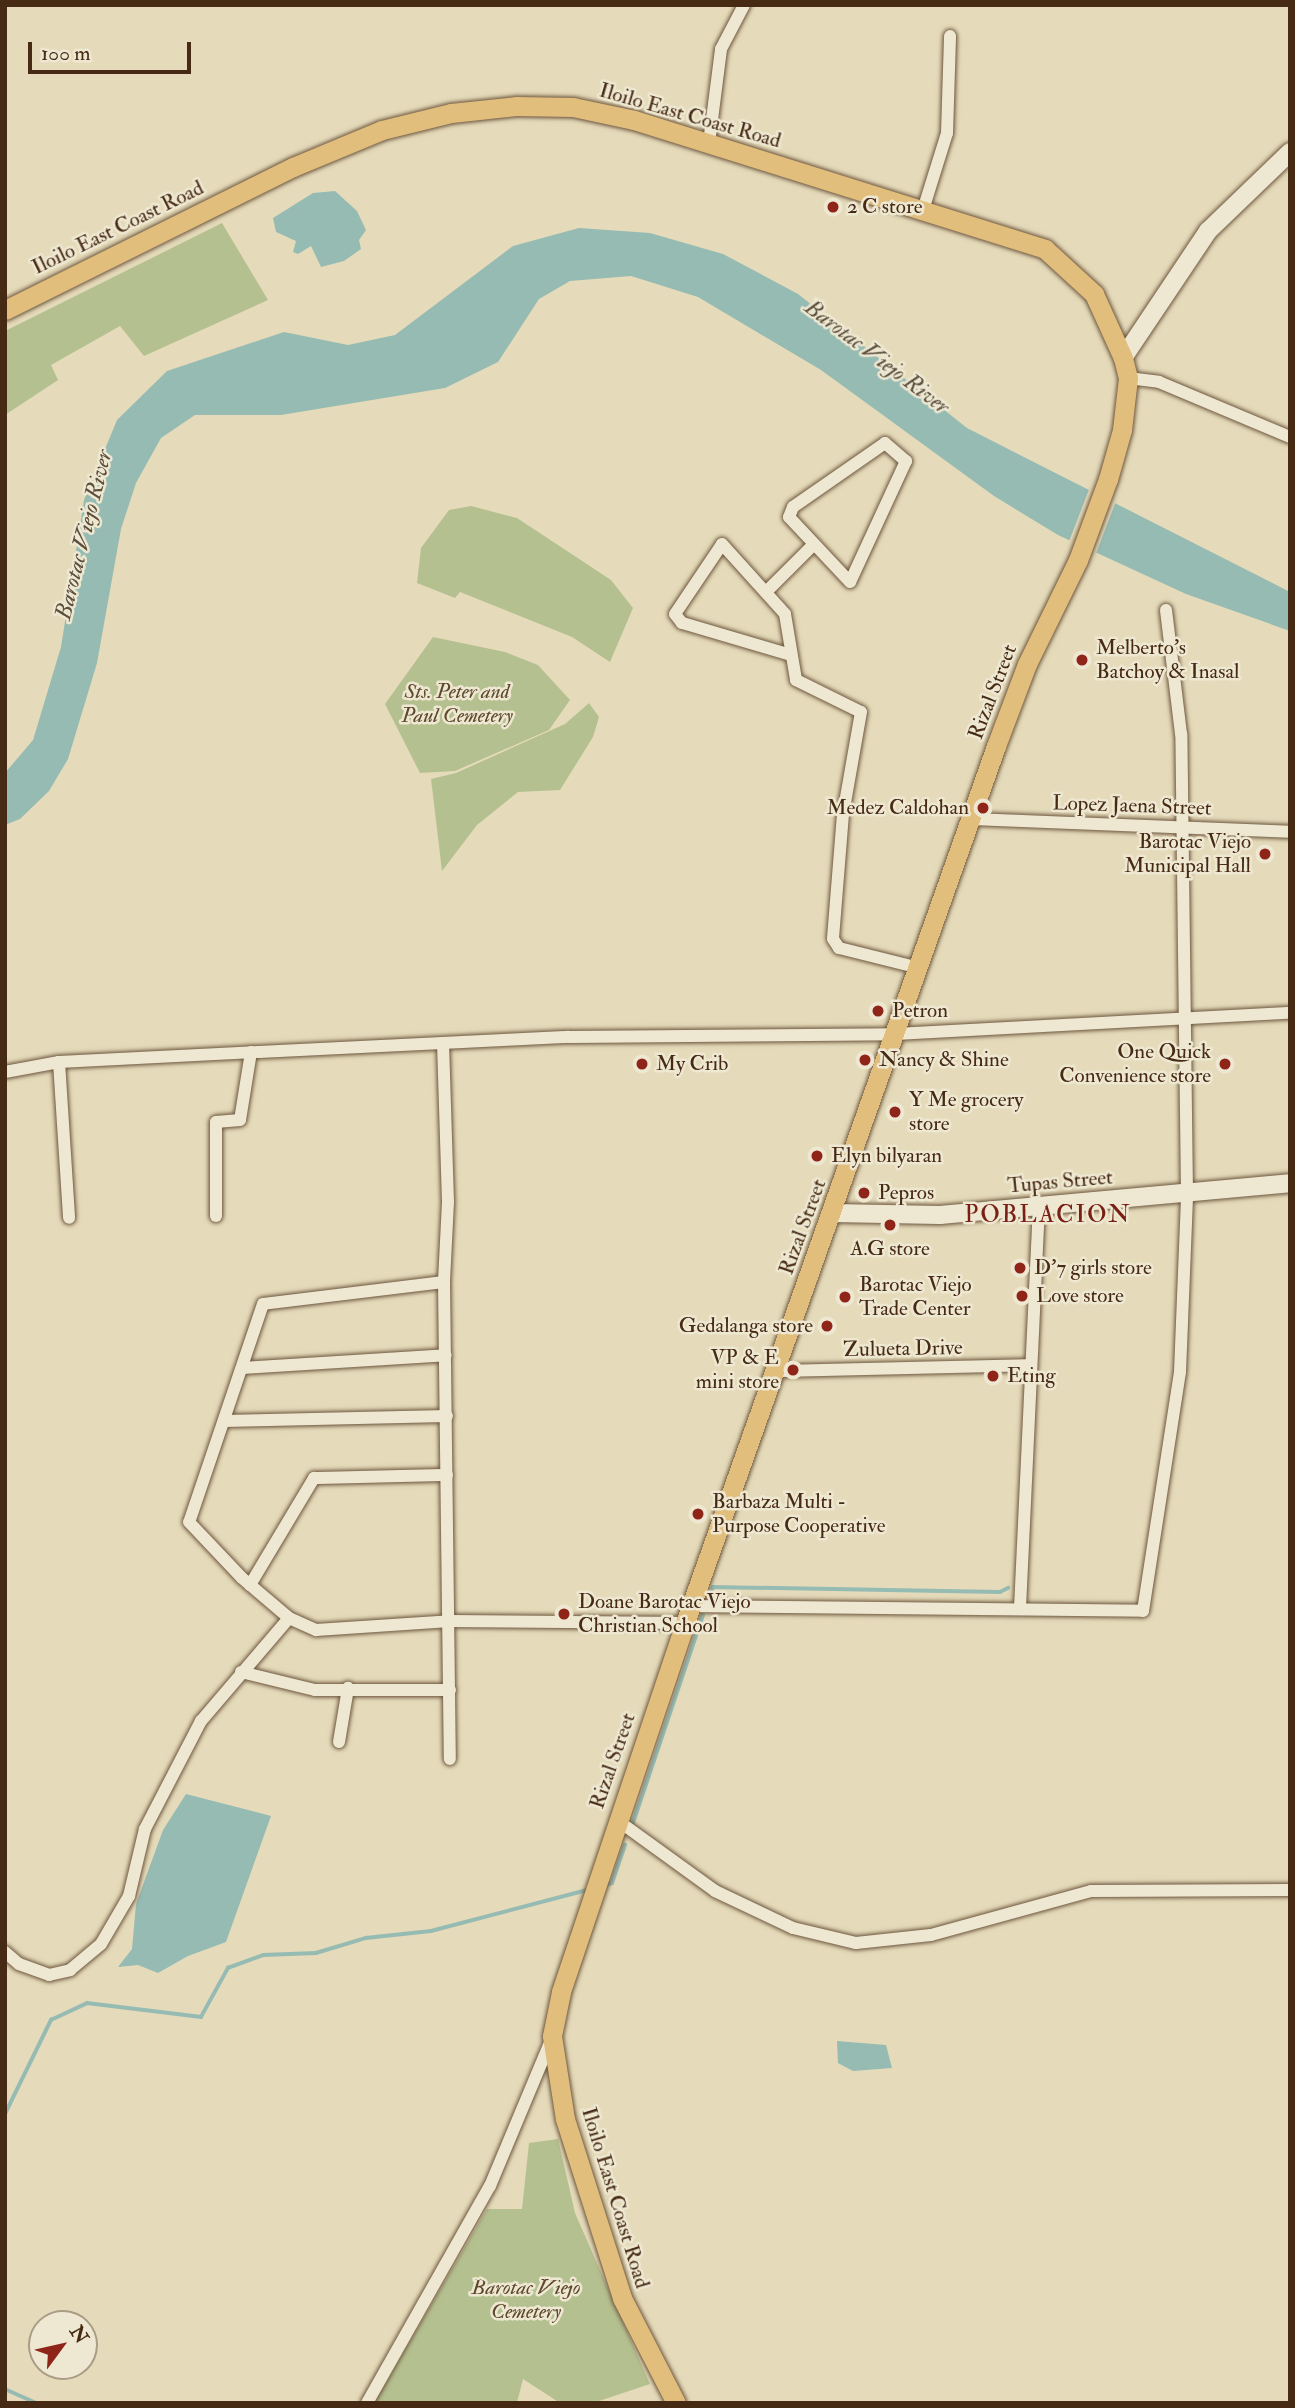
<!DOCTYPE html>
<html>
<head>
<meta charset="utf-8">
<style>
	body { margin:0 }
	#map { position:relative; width:1295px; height:2408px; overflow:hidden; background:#e5dbba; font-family:"IM FELL Double Pica",serif }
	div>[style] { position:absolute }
	.green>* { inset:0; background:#b5c090 }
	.water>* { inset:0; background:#96bbb3 }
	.pier>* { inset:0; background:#e5dbba }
	.stream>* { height:3.5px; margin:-1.75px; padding:0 1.75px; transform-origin:1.75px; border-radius:1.75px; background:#96bbb3 }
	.roads { filter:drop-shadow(0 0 2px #6e563e) drop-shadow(0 0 2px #6e563e) }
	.street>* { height:12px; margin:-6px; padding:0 6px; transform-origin:6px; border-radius:6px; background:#eee8d2 }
	.secondary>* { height:18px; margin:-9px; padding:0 9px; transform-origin:9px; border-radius:9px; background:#eee8d2 }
	.primary>* { height:19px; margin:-9.5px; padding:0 9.5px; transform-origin:9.5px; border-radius:9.5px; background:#e2be7d }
	.dots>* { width:19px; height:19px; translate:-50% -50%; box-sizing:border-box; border:4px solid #eee8d2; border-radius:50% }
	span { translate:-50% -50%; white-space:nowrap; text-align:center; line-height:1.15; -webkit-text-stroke:5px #eee8d2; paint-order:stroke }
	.street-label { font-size:21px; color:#472a14 }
	.poi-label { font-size:21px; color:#472a14 }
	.left { translate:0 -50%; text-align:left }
	.right { translate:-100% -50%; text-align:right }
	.park-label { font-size:21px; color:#5d482d; font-style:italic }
	.water-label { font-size:23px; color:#5b4e3c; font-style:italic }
	.quarter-label { font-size:24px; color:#7a1f14; letter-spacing:2px }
	.frame { position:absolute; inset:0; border:7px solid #472a14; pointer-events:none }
	.north { position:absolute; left:28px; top:2310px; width:70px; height:70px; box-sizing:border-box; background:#eee8d2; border:2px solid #ab9c86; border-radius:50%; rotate:57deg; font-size:19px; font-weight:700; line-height:28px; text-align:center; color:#472a14 }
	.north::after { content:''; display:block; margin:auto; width:24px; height:32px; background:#8f2418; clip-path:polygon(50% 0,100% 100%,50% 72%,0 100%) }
	.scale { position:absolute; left:28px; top:42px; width:163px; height:32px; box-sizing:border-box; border:4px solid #472a14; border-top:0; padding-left:9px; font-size:21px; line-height:24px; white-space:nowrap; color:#472a14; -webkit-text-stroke:5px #eee8d2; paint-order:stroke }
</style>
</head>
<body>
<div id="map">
	<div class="green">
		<div style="clip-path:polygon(222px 223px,268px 300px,144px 356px,120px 326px,51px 365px,58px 380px,5px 415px,5px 331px)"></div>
		<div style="clip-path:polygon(471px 506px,517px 518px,611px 580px,633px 608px,610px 662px,572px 637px,460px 592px,455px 598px,417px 583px,421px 548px,449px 510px)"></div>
		<div style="clip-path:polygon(433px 637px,505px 652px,538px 665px,570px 700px,549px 730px,455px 771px,420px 773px,385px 704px)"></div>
		<div style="clip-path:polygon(589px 703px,599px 717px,593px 737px,560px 790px,518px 792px,477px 825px,442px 871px,431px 779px,456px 773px,565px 724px)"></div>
		<div style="clip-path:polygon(558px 2139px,575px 2213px,650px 2384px,593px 2403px,560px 2403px,523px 2379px,517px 2403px,374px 2403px,487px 2209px,522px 2209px,529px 2143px)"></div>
	</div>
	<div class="water">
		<div style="clip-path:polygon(335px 191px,357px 211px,366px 230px,359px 240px,361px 249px,344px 261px,321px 267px,311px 246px,298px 254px,293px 252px,296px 241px,276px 232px,273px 218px,313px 193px)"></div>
		<div style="clip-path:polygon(579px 228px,650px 233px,723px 254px,798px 294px,967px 428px,1290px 592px,1290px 631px,1186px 594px,1058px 535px,994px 496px,821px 370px,698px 297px,631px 276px,570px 281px,539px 299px,498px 362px,445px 388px,281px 415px,195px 415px,161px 438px,136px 483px,121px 529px,97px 663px,68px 759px,49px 791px,20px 819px,5px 825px,5px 773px,33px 740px,61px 647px,84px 500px,117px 420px,167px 371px,284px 332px,348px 345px,395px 335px,513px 246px)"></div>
		<div style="clip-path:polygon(186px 1794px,271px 1816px,226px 1942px,188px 1956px,158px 1973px,138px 1965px,118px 1967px,132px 1949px,136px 1904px,163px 1830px)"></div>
		<div style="clip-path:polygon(837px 2041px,886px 2045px,892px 2068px,853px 2071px,838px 2063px)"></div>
	</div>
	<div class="pier">
		<div style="clip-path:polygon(1090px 487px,1116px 501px,1095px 556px,1068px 544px)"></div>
	</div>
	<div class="stream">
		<div style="left:710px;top:1597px;width:10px;rotate:-73deg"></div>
		<div style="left:713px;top:1587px;width:287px;rotate:1deg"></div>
		<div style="left:1000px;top:1592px;width:9px;rotate:-27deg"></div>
		<div style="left:633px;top:1823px;width:219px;rotate:-71.4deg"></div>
		<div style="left:606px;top:1885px;width:6px;rotate:-18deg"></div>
		<div style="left:612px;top:1883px;width:40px;rotate:-71.1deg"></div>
		<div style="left:5px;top:2114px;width:105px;rotate:-63.9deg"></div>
		<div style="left:51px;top:2020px;width:40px;rotate:-25deg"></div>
		<div style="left:87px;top:2003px;width:115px;rotate:7deg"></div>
		<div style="left:201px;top:2017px;width:56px;rotate:-61.1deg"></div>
		<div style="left:228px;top:1968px;width:37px;rotate:-20deg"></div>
		<div style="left:263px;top:1955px;width:53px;rotate:-2.2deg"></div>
		<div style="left:316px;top:1953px;width:52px;rotate:-16.7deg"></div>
		<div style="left:366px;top:1938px;width:65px;rotate:-6.1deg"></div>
		<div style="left:431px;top:1931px;width:161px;rotate:-14.7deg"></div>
		<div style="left:5px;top:2389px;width:34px;rotate:24deg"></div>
	</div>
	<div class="roads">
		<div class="street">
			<div style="left:709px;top:143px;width:95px;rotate:-82.7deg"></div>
			<div style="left:721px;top:49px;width:50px;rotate:-62.4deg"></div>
			<div style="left:923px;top:210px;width:81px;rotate:-72.7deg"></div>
			<div style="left:947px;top:133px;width:97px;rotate:-88.2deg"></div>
			<div style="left:1128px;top:378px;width:31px;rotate:7deg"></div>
			<div style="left:1159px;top:382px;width:142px;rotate:22.8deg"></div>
			<div style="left:885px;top:443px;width:28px;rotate:41deg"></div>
			<div style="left:906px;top:461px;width:133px;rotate:114.8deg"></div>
			<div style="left:850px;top:582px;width:89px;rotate:-133.2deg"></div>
			<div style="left:789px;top:517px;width:11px;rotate:-68deg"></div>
			<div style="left:793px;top:507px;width:112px;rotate:-34.8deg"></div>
			<div style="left:768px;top:590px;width:62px;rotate:-45deg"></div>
			<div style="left:791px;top:655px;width:114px;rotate:-163.6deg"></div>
			<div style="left:682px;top:623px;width:11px;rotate:-128deg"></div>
			<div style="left:675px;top:614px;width:84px;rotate:-56.1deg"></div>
			<div style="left:722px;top:544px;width:94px;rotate:48deg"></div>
			<div style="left:785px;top:614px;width:67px;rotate:80.5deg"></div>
			<div style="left:796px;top:680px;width:72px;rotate:26.2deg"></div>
			<div style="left:861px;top:712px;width:104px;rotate:100deg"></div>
			<div style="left:843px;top:814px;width:125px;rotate:94.6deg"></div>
			<div style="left:833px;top:939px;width:11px;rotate:56deg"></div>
			<div style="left:839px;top:948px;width:82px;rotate:14deg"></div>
			<div style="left:972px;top:819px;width:318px;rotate:2.3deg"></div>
			<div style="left:443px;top:1043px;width:159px;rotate:88.2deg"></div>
			<div style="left:448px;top:1202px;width:80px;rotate:92.9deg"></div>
			<div style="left:444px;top:1282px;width:477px;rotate:89.3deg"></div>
			<div style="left:59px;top:1062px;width:156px;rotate:86.3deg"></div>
			<div style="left:5px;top:1072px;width:55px;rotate:-10.5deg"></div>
			<div style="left:59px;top:1062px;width:200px;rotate:-2.9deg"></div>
			<div style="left:259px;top:1052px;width:310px;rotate:-2.8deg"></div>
			<div style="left:569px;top:1037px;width:328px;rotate:-0.5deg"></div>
			<div style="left:897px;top:1034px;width:394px;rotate:-3.1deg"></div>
			<div style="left:216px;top:1216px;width:94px;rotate:-90deg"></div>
			<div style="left:216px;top:1122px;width:24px;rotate:-5deg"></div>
			<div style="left:240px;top:1120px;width:69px;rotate:-80.8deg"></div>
			<div style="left:444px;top:1282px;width:182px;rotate:173.1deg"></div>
			<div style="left:263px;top:1304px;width:230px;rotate:108.7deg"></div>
			<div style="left:189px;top:1522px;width:77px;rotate:46.6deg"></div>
			<div style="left:242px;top:1578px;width:62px;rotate:40.4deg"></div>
			<div style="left:289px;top:1618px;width:30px;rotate:24deg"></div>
			<div style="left:316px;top:1630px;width:134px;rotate:-3.8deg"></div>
			<div style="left:450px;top:1621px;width:235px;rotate:0.5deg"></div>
			<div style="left:242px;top:1368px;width:204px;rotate:-3.6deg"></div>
			<div style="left:775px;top:1371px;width:256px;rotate:-1.3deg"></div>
			<div style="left:224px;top:1421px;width:223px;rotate:-1.3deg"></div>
			<div style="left:250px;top:1585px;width:125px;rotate:-59.1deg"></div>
			<div style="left:314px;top:1478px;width:133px;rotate:-1.3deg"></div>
			<div style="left:692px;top:1606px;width:451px;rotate:0.6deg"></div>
			<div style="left:1143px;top:1611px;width:242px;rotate:-81.2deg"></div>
			<div style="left:1180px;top:1372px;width:177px;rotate:-87.7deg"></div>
			<div style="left:1187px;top:1195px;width:461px;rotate:-90.7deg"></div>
			<div style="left:1181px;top:734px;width:125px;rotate:-96.9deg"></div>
			<div style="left:1020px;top:1608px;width:402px;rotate:-87.3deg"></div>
			<div style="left:241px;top:1672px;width:76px;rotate:13.7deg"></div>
			<div style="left:315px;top:1690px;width:135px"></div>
			<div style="left:339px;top:1742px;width:55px;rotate:-80.5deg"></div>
			<div style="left:617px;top:1820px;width:121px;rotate:35.9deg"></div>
			<div style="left:715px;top:1891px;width:86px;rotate:25.4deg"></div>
			<div style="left:793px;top:1928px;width:65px;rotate:13.4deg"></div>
			<div style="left:856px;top:1943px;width:75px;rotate:-6.1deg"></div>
			<div style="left:931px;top:1935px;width:166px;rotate:-15.4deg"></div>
			<div style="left:1091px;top:1891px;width:199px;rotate:-0.3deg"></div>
			<div style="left:5px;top:1952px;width:18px;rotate:41deg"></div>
			<div style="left:19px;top:1964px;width:32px;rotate:20deg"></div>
			<div style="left:49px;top:1975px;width:22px;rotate:-13deg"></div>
			<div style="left:70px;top:1970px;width:40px;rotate:-40deg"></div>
			<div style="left:101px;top:1944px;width:56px;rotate:-59.7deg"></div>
			<div style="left:129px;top:1896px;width:69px;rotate:-76.6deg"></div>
			<div style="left:145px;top:1829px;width:122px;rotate:-62.6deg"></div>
			<div style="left:201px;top:1721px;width:135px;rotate:-49.5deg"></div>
			<div style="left:367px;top:2403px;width:249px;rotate:-60.5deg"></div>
			<div style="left:490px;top:2186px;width:158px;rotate:-67.3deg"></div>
		</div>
		<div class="secondary">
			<div style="left:1123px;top:358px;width:153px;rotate:-56.2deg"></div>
			<div style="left:1208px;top:231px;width:114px;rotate:-43.9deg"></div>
			<div style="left:832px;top:1213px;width:108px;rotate:1.1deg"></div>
			<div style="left:940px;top:1215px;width:351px;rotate:-5.2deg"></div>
		</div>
		<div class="primary">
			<div style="left:5px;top:310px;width:322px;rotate:-26.4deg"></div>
			<div style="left:293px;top:167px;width:96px;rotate:-22.6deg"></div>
			<div style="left:382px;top:130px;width:71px;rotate:-13.8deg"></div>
			<div style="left:451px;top:113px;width:65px;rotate:-6.1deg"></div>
			<div style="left:516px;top:106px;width:57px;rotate:1deg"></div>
			<div style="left:573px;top:107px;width:62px;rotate:12deg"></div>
			<div style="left:634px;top:120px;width:431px;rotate:17.4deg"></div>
			<div style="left:1045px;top:249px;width:67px;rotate:42.6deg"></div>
			<div style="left:1094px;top:294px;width:70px;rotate:65.6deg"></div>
			<div style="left:1123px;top:358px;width:21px;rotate:76deg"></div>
			<div style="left:1128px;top:378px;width:52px;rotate:96.6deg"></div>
			<div style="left:1122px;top:430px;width:51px;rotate:105.9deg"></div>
			<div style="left:1108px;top:479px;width:86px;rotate:110.3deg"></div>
			<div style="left:1078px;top:560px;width:116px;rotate:116.1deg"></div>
			<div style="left:1027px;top:664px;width:88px;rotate:110.7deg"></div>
			<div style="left:996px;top:746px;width:931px;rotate:109.53deg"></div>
			<div style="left:685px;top:1623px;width:389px;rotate:108.6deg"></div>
			<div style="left:561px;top:1992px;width:45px;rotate:101.6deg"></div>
			<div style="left:552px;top:2036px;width:84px;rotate:81.1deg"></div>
			<div style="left:565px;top:2119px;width:188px;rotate:72.3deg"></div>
			<div style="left:622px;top:2298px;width:118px;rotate:62.8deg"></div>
		</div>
	</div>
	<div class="dots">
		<div style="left:833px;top:207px;background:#8f2418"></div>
		<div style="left:1082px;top:660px;background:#8f2418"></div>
		<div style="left:983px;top:808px;background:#8f2418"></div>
		<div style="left:1265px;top:854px;background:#8f2418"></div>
		<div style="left:878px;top:1011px;background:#8f2418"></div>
		<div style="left:865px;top:1060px;background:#8f2418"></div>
		<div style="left:642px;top:1064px;background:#8f2418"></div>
		<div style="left:1225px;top:1064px;background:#8f2418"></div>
		<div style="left:895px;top:1112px;background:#8f2418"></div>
		<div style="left:817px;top:1156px;background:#8f2418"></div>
		<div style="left:864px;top:1193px;background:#8f2418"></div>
		<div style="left:890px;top:1225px;background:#8f2418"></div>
		<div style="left:1020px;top:1268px;background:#8f2418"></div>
		<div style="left:1022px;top:1296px;background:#8f2418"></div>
		<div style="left:845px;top:1297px;background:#8f2418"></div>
		<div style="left:827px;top:1326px;background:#8f2418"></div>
		<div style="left:793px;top:1370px;background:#8f2418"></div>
		<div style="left:993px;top:1376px;background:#8f2418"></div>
		<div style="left:698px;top:1514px;background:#8f2418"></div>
		<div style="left:564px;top:1614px;background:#8f2418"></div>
	</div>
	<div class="street-label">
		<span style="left:690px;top:116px;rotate:16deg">Iloilo East Coast Road</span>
		<span style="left:118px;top:228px;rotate:-26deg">Iloilo East Coast Road</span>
		<span style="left:993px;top:692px;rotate:-69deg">Rizal Street</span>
		<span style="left:1132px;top:806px;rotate:2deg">Lopez Jaena Street</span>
		<span style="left:1060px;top:1182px;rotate:-5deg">Tupas Street</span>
		<span style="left:803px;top:1227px;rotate:-70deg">Rizal Street</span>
		<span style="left:903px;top:1349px;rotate:-1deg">Zulueta Drive</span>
		<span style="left:613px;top:1761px;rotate:-71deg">Rizal Street</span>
		<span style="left:615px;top:2198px;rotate:73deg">Iloilo East Coast Road</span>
	</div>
	<div class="poi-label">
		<span class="left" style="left:847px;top:207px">2 C store</span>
		<span class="left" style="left:1096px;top:660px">Melberto's<br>Batchoy &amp; Inasal</span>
		<span class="right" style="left:969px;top:808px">Medez Caldohan</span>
		<span class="right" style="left:1251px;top:854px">Barotac Viejo<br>Municipal Hall</span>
		<span class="left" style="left:892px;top:1011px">Petron</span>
		<span class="right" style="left:1211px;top:1064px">One Quick<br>Convenience store</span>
		<span class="left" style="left:879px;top:1060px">Nancy &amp; Shine</span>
		<span class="left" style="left:656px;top:1064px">My Crib</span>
		<span class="left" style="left:909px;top:1112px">Y Me grocery<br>store</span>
		<span class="left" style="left:831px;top:1156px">Elyn bilyaran</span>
		<span class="left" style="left:878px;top:1193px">Pepros</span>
		<span style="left:890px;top:1249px">A.G store</span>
		<span class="left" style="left:1034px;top:1268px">D'7 girls store</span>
		<span class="left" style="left:859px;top:1297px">Barotac Viejo<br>Trade Center</span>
		<span class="left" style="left:1036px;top:1296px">Love store</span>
		<span class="right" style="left:813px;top:1326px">Gedalanga store</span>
		<span class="right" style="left:779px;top:1370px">VP &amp; E<br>mini store</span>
		<span class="left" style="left:1007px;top:1376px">Eting</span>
		<span class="left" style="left:712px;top:1514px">Barbaza Multi -<br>Purpose Cooperative</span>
		<span class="left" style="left:578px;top:1614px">Doane Barotac Viejo<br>Christian School</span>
	</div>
	<div class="park-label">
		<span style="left:457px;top:704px">Sts. Peter and<br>Paul Cemetery</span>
		<span style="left:526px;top:2300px">Barotac Viejo<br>Cemetery</span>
	</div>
	<div class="water-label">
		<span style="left:877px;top:357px;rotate:37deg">Barotac Viejo River</span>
		<span style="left:84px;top:535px;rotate:-76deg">Barotac Viejo River</span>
	</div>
	<div class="quarter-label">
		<span style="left:1048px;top:1215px">POBLACION</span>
	</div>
	<div class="frame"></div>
	<div class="north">N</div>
	<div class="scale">100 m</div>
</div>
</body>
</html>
